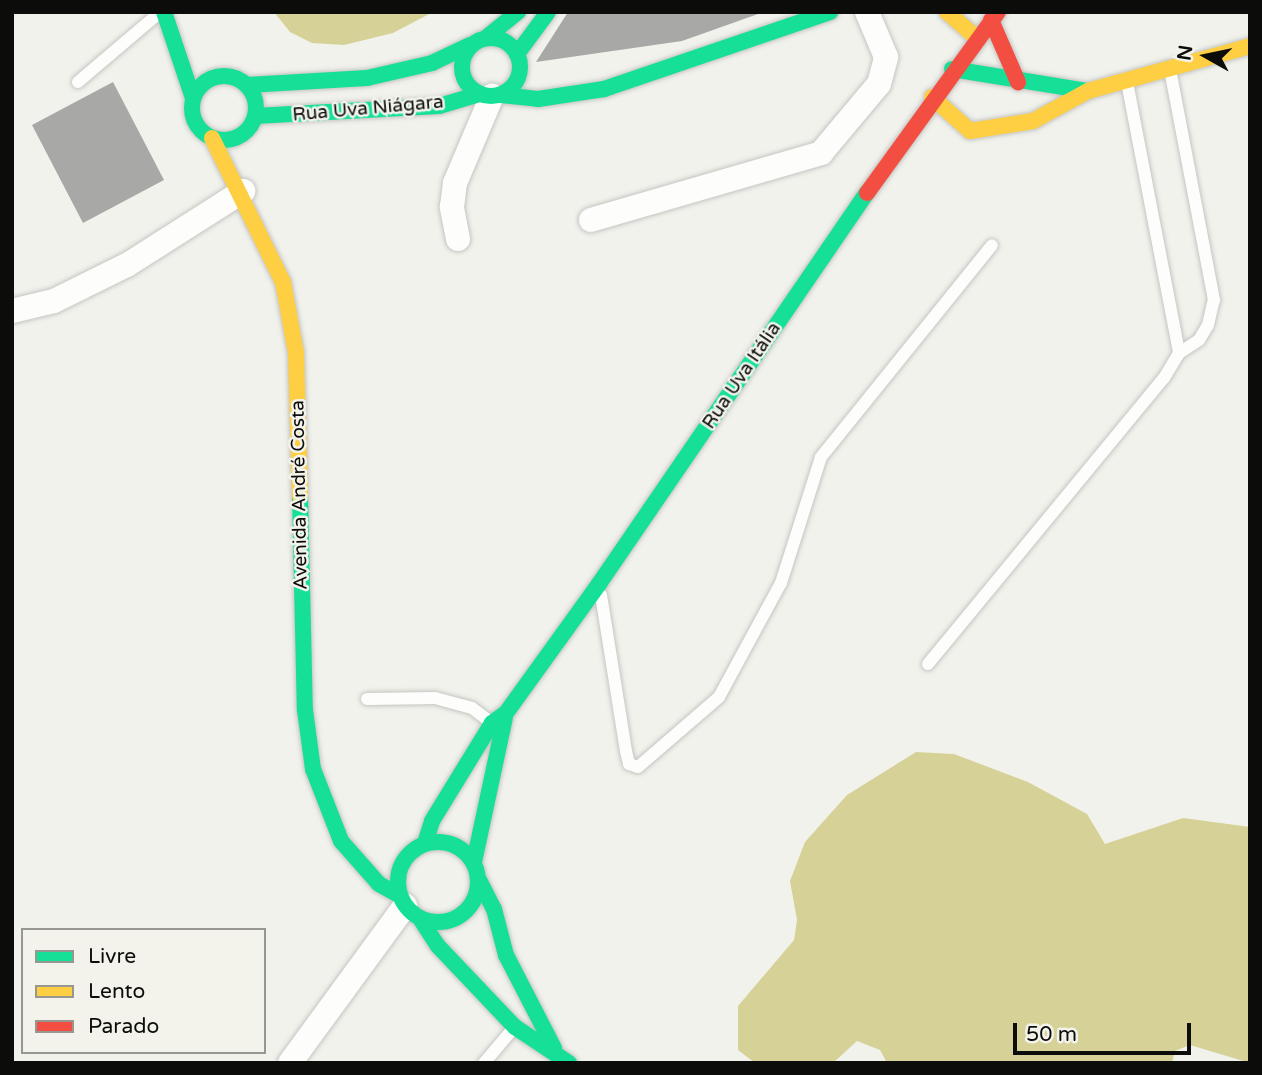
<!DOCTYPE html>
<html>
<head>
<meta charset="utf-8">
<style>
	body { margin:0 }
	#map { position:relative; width:1262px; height:1075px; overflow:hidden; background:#f2f2ed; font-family:"Varela Round",sans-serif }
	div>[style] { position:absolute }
	.forest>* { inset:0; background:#d6d197 }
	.building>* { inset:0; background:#a8a9a7 }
	.roads { filter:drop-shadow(0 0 2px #c5c5c2) drop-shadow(0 0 2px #c5c5c2) }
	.lane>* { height:12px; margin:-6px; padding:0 6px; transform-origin:6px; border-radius:6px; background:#fdfdfc }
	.street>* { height:24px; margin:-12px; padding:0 12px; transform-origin:12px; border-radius:12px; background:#fdfdfc }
	.fast>* { height:16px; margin:-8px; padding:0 8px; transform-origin:8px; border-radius:8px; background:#16e098 }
	.fast>.ring { margin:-8px; padding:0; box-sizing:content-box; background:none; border:16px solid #16e098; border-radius:50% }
	.slow>* { height:16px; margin:-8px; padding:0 8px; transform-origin:8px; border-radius:8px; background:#ffcf43 }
	.jam>* { height:16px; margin:-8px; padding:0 8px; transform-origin:8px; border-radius:8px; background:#f24e42 }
	span { translate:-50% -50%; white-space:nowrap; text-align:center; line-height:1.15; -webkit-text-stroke:5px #f3f3ec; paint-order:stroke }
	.street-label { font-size:19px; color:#0c0c0a }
	.frame { position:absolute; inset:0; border:14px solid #0c0c0a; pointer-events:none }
	.legend { position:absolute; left:21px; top:928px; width:245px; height:126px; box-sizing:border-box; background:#f3f3ec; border:2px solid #979792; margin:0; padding:9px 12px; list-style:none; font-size:21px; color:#0c0c0a }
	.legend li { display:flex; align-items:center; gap:14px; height:35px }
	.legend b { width:35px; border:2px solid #979792 }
	.north { position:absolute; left:1171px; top:21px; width:70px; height:70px; -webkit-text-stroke:5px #f3f3ec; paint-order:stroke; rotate:279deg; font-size:19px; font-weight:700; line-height:28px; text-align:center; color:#0c0c0a }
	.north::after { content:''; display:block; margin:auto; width:24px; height:32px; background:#0c0c0a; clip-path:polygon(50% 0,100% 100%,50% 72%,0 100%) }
	.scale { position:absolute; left:1013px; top:1023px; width:178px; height:32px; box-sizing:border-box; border:4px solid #0c0c0a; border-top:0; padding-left:9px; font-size:21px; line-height:24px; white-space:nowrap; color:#0c0c0a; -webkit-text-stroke:5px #f3f3ec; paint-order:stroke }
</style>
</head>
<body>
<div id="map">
	<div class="forest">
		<div style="clip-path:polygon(274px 12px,433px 12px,393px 33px,344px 45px,312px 43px,290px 32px)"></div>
		<div style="clip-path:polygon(916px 752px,954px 754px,1028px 782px,1087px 814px,1105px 844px,1183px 818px,1250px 827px,1250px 1063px,1190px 1045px,1175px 1051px,1172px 1063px,887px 1063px,880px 1050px,857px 1041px,833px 1063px,755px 1063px,738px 1050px,738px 1006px,794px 940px,797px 920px,790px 881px,805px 842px,847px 795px)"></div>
	</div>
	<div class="building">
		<div style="clip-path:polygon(568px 12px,757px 12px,758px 14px,682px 41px,536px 62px)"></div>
		<div style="clip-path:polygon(113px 82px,164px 180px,83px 223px,32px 125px)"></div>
	</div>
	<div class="roads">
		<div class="lane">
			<div style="left:78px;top:82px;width:105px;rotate:-40.4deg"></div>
			<div style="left:1127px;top:82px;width:276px;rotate:79.1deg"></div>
			<div style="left:601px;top:595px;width:158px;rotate:80.9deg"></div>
			<div style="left:626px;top:751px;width:13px;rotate:77deg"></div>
			<div style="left:629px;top:764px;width:9px;rotate:18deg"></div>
			<div style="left:638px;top:767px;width:107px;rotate:-40.8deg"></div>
			<div style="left:719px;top:697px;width:130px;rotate:-61.5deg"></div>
			<div style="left:781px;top:583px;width:132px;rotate:-72.4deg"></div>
			<div style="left:821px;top:457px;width:272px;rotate:-51.1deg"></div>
			<div style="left:928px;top:664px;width:371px;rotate:-50.5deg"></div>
			<div style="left:1164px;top:378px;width:29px;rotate:-59deg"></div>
			<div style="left:1179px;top:353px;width:24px;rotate:-33deg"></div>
			<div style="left:1199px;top:340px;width:17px;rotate:-59deg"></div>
			<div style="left:1208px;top:325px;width:26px;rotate:-77deg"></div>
			<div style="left:1214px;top:300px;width:235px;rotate:-100.8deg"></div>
			<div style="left:367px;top:699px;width:68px;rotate:-0.8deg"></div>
			<div style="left:435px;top:698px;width:38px;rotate:15deg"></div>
			<div style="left:472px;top:708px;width:21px;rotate:37deg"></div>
			<div style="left:484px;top:1063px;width:43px;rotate:-49.7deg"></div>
		</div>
		<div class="street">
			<div style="left:591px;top:220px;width:240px;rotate:-16.2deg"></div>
			<div style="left:821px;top:153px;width:90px;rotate:-50deg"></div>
			<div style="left:879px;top:84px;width:28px;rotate:-75deg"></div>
			<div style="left:886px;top:57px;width:49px;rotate:-112.9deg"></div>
			<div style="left:458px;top:239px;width:33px;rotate:-101deg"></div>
			<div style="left:452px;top:207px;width:24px;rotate:-83deg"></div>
			<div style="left:455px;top:183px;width:95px;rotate:-67deg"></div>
			<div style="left:12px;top:311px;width:43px;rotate:-13.4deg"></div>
			<div style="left:54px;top:301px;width:81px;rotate:-26.3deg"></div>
			<div style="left:127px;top:265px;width:138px;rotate:-32.5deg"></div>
			<div style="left:290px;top:1063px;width:195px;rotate:-53.8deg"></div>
		</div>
		<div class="fast">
			<div style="left:164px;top:12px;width:91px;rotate:71.4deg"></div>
			<div style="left:487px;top:37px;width:40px;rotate:-39deg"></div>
			<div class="ring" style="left:462px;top:38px;width:42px;height:42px"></div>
			<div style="left:517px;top:54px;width:52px;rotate:-53.6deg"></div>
			<div style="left:952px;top:69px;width:138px;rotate:9.2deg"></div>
			<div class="ring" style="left:192px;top:76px;width:48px;height:48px"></div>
			<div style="left:247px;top:85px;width:120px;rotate:-3.3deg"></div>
			<div style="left:367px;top:78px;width:67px;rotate:-13deg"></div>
			<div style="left:432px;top:63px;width:42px;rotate:-25.3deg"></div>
			<div style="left:501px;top:95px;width:37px;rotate:6deg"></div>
			<div style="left:538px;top:99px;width:67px;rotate:-8.6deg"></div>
			<div style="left:604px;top:89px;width:239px;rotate:-18.8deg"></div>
			<div style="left:255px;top:116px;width:184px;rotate:-3.1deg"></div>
			<div style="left:439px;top:106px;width:43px;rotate:-16.3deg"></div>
			<div style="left:300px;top:496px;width:214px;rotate:88.7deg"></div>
			<div style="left:305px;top:710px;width:60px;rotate:82.3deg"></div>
			<div style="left:313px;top:769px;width:77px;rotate:68.7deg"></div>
			<div style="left:341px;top:841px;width:57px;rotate:48.5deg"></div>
			<div style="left:379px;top:884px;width:23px;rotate:29deg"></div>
			<div class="ring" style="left:398px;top:842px;width:64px;height:64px"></div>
			<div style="left:425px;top:843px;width:23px;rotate:-72deg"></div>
			<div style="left:432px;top:821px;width:115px;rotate:-58.5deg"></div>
			<div style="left:492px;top:723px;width:17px;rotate:-36deg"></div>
			<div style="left:506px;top:713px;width:159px;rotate:-54.2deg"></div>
			<div style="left:599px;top:584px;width:474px;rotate:-55.6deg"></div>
			<div style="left:474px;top:862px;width:147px;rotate:-77.9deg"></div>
			<div style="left:479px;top:880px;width:33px;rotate:63deg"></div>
			<div style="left:494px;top:909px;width:48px;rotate:75.4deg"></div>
			<div style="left:506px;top:955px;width:105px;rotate:62.7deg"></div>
			<div style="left:421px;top:920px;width:31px;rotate:57deg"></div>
			<div style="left:438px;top:946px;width:112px;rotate:46.5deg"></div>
			<div style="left:515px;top:1027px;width:65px;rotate:33.7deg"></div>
		</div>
		<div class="slow">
			<div style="left:947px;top:12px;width:38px;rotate:41deg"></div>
			<div style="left:932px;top:97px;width:51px;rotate:41.8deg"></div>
			<div style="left:970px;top:131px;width:64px;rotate:-9deg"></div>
			<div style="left:1033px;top:121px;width:63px;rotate:-28.6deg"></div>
			<div style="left:1088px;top:91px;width:168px;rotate:-15.5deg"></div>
			<div style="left:212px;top:138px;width:161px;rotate:63.8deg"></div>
			<div style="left:283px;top:282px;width:72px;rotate:79.6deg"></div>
			<div style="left:296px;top:353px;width:143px;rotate:88.4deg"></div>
		</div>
		<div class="jam">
			<div style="left:991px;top:20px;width:68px;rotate:66.5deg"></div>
			<div style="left:867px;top:193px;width:223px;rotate:-54.1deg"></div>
		</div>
	</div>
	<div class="street-label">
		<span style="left:368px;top:109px;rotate:-5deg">Rua Uva Niágara</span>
		<span style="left:742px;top:376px;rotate:-56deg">Rua Uva Itália</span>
		<span style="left:300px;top:495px;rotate:-91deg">Avenida André Costa</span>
	</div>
	<div class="frame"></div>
	<ul class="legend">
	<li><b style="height:9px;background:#16e098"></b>Livre</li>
	<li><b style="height:9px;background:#ffcf43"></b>Lento</li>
	<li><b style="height:9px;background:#f24e42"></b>Parado</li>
	</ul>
	<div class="north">N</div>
	<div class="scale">50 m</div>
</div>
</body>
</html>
